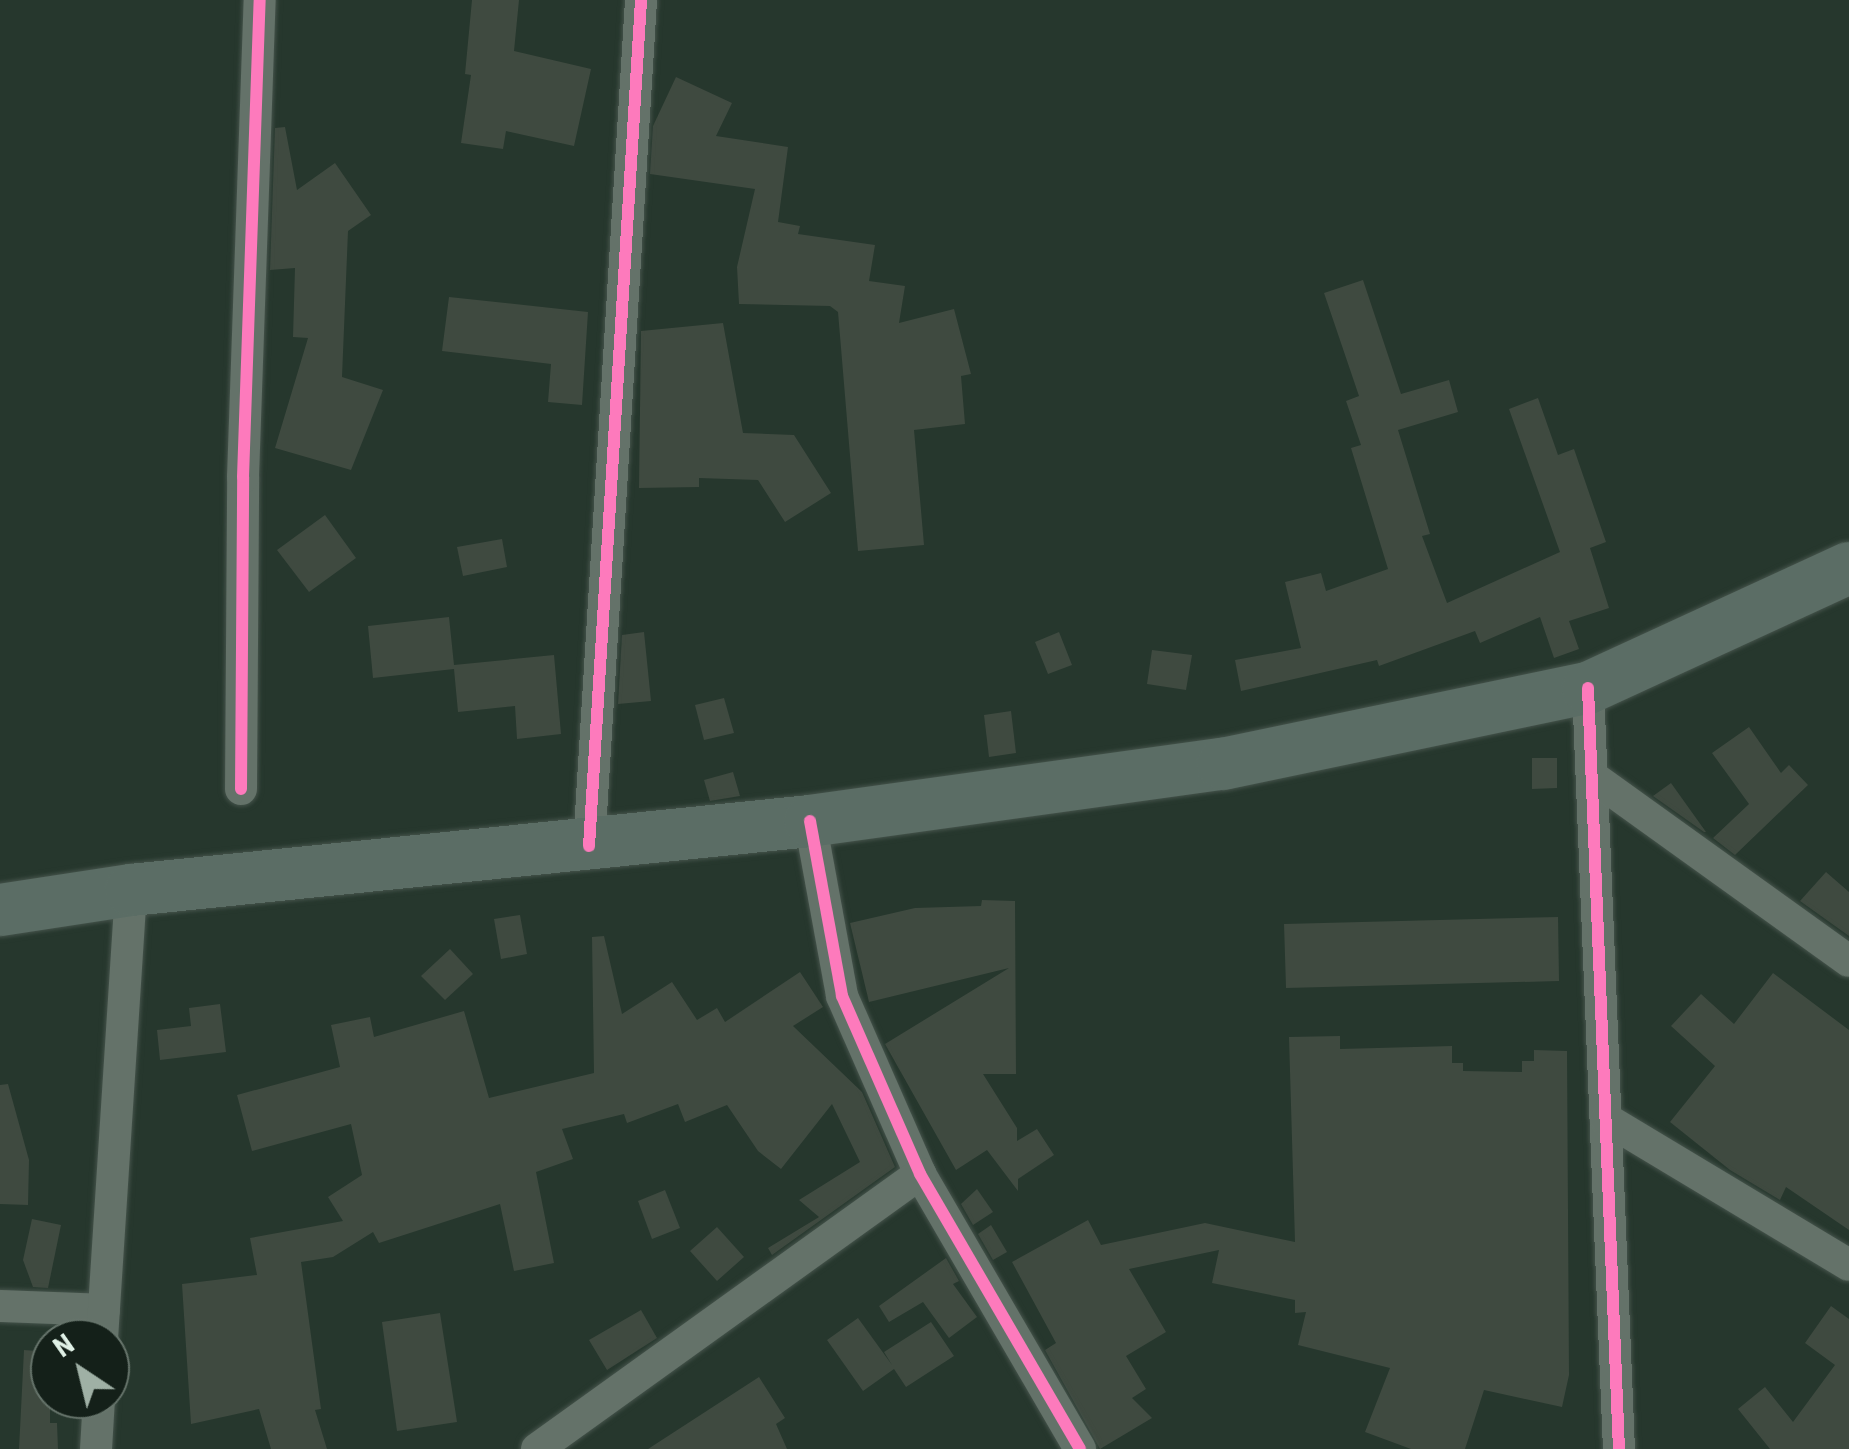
<!DOCTYPE html>
<html>
<head>
<meta charset="utf-8">
<style>
	body { margin:0 }
	#map { position:relative; width:1849px; height:1449px; overflow:hidden; background:#26372d; font-family:"Roboto Condensed",sans-serif }
	div>[style] { position:absolute }
	.building>* { inset:0; background:#3f4a40 }
	.roads { filter:drop-shadow(0 0 2px #45534b) drop-shadow(0 0 2px #45534b) }
	.street>* { height:32px; margin:-16px; padding:0 16px; transform-origin:16px; border-radius:16px; background:#647269 }
	.primary>* { height:52px; margin:-26px; padding:0 26px; transform-origin:26px; border-radius:26px; background:#5b6d65 }
	.cycleway>* { height:12px; margin:-6px; padding:0 6px; transform-origin:6px; border-radius:6px; background:#fd7abc }
	span { translate:-50% -50%; white-space:nowrap; text-align:center; line-height:1.15; -webkit-text-stroke:8px #142019; paint-order:stroke }
	.north { position:absolute; left:30px; top:1319px; width:100px; height:100px; box-sizing:border-box; background:#142019; border:2px solid #66746b; border-radius:50%; rotate:325deg; font-size:28px; font-weight:700; line-height:40px; text-align:center; color:#e0f1e6 }
	.north::after { content:''; display:block; margin:auto; width:35px; height:45px; background:#9fb0a5; clip-path:polygon(50% 0,100% 100%,50% 72%,0 100%) }
</style>
</head>
<body>
<div id="map">
	<div class="building">
		<div style="clip-path:polygon(472px 0,519px 0,514px 51px,591px 69px,574px 146px,506px 131px,503px 149px,461px 143px,471px 75px,465px 74px)"></div>
		<div style="clip-path:polygon(676px 77px,732px 103px,716px 136px,788px 147px,778px 222px,800px 226px,798px 234px,875px 245px,869px 281px,905px 286px,899px 323px,954px 309px,971px 374px,961px 376px,965px 424px,914px 430px,924px 545px,858px 551px,838px 312px,830px 306px,739px 304px,737px 267px,755px 189px,650px 174px,653px 126px)"></div>
		<div style="clip-path:polygon(285px 127px,297px 190px,335px 163px,371px 215px,348px 231px,342px 377px,383px 390px,351px 470px,275px 448px,308px 338px,293px 337px,295px 268px,270px 270px,275px 128px)"></div>
		<div style="clip-path:polygon(1363px 280px,1401px 394px,1449px 380px,1458px 412px,1398px 430px,1430px 534px,1422px 536px,1447px 603px,1560px 552px,1509px 409px,1538px 398px,1558px 455px,1574px 449px,1606px 542px,1590px 548px,1609px 608px,1569px 621px,1579px 649px,1554px 658px,1540px 617px,1480px 643px,1475px 631px,1379px 666px,1377px 660px,1241px 691px,1235px 660px,1301px 648px,1285px 582px,1321px 573px,1326px 591px,1388px 569px,1351px 448px,1361px 445px,1346px 401px,1359px 396px,1324px 293px)"></div>
		<div style="clip-path:polygon(449px 297px,588px 312px,582px 405px,548px 402px,551px 364px,442px 351px)"></div>
		<div style="clip-path:polygon(723px 323px,743px 433px,794px 435px,831px 493px,785px 522px,758px 480px,699px 478px,699px 487px,639px 488px,641px 331px)"></div>
		<div style="clip-path:polygon(325px 515px,356px 558px,309px 592px,277px 550px)"></div>
		<div style="clip-path:polygon(502px 539px,507px 567px,463px 576px,457px 547px)"></div>
		<div style="clip-path:polygon(449px 617px,454px 665px,554px 655px,561px 734px,517px 739px,515px 706px,458px 712px,454px 669px,373px 678px,368px 626px)"></div>
		<div style="clip-path:polygon(644px 632px,651px 701px,618px 704px,622px 635px)"></div>
		<div style="clip-path:polygon(1059px 632px,1072px 665px,1048px 674px,1035px 642px)"></div>
		<div style="clip-path:polygon(1152px 650px,1192px 655px,1186px 690px,1147px 684px)"></div>
		<div style="clip-path:polygon(724px 698px,734px 733px,704px 740px,695px 705px)"></div>
		<div style="clip-path:polygon(1011px 711px,1016px 753px,989px 757px,984px 715px)"></div>
		<div style="clip-path:polygon(1749px 727px,1781px 773px,1789px 765px,1808px 785px,1735px 855px,1713px 838px,1749px 804px,1712px 753px)"></div>
		<div style="clip-path:polygon(1532px 758px,1557px 758px,1557px 788px,1532px 789px)"></div>
		<div style="clip-path:polygon(733px 772px,740px 796px,710px 801px,704px 780px)"></div>
		<div style="clip-path:polygon(1671px 783px,1706px 832px,1704px 832px,1653px 796px)"></div>
		<div style="clip-path:polygon(1826px 872px,1849px 892px,1849px 936px,1800px 901px)"></div>
		<div style="clip-path:polygon(982px 900px,1015px 901px,1016px 1074px,983px 1074px,1017px 1128px,1017px 1141px,1037px 1129px,1054px 1155px,1018px 1179px,1018px 1191px,987px 1150px,956px 1170px,885px 1044px,1009px 968px,869px 1002px,850px 923px,915px 908px,981px 906px)"></div>
		<div style="clip-path:polygon(520px 915px,527px 954px,501px 959px,494px 919px)"></div>
		<div style="clip-path:polygon(1558px 917px,1559px 981px,1286px 988px,1284px 924px)"></div>
		<div style="clip-path:polygon(604px 936px,622px 1014px,672px 982px,697px 1020px,717px 1008px,725px 1022px,800px 972px,823px 1007px,793px 1026px,862px 1092px,895px 1167px,772px 1255px,768px 1248px,819px 1217px,799px 1200px,860px 1162px,832px 1104px,781px 1169px,758px 1151px,727px 1105px,685px 1122px,678px 1104px,627px 1123px,624px 1114px,562px 1129px,573px 1159px,536px 1172px,554px 1263px,514px 1271px,500px 1204px,379px 1243px,373px 1232px,333px 1257px,301px 1262px,321px 1409px,315px 1410px,327px 1449px,271px 1449px,259px 1409px,191px 1424px,182px 1284px,257px 1275px,250px 1238px,343px 1221px,328px 1197px,362px 1175px,351px 1124px,252px 1151px,237px 1095px,340px 1067px,331px 1025px,370px 1017px,374px 1037px,464px 1011px,489px 1098px,594px 1073px,592px 937px)"></div>
		<div style="clip-path:polygon(450px 949px,473px 974px,445px 1000px,421px 976px)"></div>
		<div style="clip-path:polygon(1773px 973px,1849px 1030px,1849px 1230px,1786px 1187px,1780px 1200px,1730px 1170px,1670px 1122px,1715px 1066px,1671px 1026px,1701px 994px,1734px 1024px)"></div>
		<div style="clip-path:polygon(220px 1004px,226px 1052px,160px 1060px,157px 1030px,191px 1026px,189px 1008px)"></div>
		<div style="clip-path:polygon(1340px 1036px,1340px 1049px,1452px 1046px,1452px 1063px,1463px 1063px,1463px 1071px,1522px 1072px,1522px 1061px,1534px 1061px,1534px 1050px,1567px 1051px,1569px 1375px,1562px 1407px,1484px 1390px,1465px 1449px,1411px 1449px,1365px 1432px,1390px 1368px,1298px 1345px,1306px 1312px,1295px 1313px,1295px 1300px,1212px 1283px,1219px 1250px,1129px 1269px,1166px 1332px,1126px 1356px,1146px 1389px,1132px 1398px,1152px 1418px,1100px 1449px,1045px 1350px,1056px 1343px,1012px 1262px,1088px 1220px,1101px 1245px,1205px 1223px,1295px 1242px,1289px 1037px)"></div>
		<div style="clip-path:polygon(8px 1084px,29px 1160px,28px 1205px,0 1204px,0 1085px)"></div>
		<div style="clip-path:polygon(977px 1189px,993px 1212px,973px 1225px,961px 1204px)"></div>
		<div style="clip-path:polygon(665px 1190px,680px 1228px,652px 1239px,638px 1201px)"></div>
		<div style="clip-path:polygon(32px 1219px,61px 1225px,48px 1288px,33px 1287px,23px 1260px)"></div>
		<div style="clip-path:polygon(991px 1225px,1007px 1252px,993px 1260px,978px 1234px)"></div>
		<div style="clip-path:polygon(717px 1227px,744px 1257px,717px 1281px,690px 1251px)"></div>
		<div style="clip-path:polygon(946px 1258px,959px 1281px,953px 1284px,977px 1317px,949px 1338px,923px 1302px,889px 1322px,879px 1306px)"></div>
		<div style="clip-path:polygon(1831px 1306px,1849px 1319px,1849px 1449px,1770px 1449px,1738px 1409px,1765px 1387px,1793px 1422px,1835px 1365px,1805px 1343px)"></div>
		<div style="clip-path:polygon(641px 1310px,657px 1338px,607px 1370px,589px 1340px)"></div>
		<div style="clip-path:polygon(440px 1313px,457px 1422px,397px 1431px,382px 1322px)"></div>
		<div style="clip-path:polygon(858px 1318px,892px 1365px,884px 1352px,931px 1322px,954px 1356px,906px 1387px,894px 1369px,863px 1391px,827px 1340px)"></div>
		<div style="clip-path:polygon(24px 1350px,50px 1352px,50px 1423px,57px 1423px,58px 1449px,19px 1449px)"></div>
		<div style="clip-path:polygon(759px 1377px,785px 1418px,776px 1424px,787px 1449px,648px 1449px)"></div>
	</div>
	<div class="roads">
		<div class="street">
			<div style="left:1588px;top:688px;width:762px;rotate:87.67deg"></div>
			<div style="left:1593px;top:777px;width:315px;rotate:35.7deg"></div>
			<div style="left:241px;top:789px;width:312px;rotate:-89.6deg"></div>
			<div style="left:243px;top:477px;width:477px;rotate:-88deg"></div>
			<div style="left:810px;top:821px;width:178px;rotate:79.6deg"></div>
			<div style="left:842px;top:996px;width:194px;rotate:66.3deg"></div>
			<div style="left:920px;top:1174px;width:318px;rotate:59.8deg"></div>
			<div style="left:589px;top:846px;width:848px;rotate:-86.48deg"></div>
			<div style="left:1606px;top:1119px;width:283px;rotate:31deg"></div>
			<div style="left:0;top:1306px;width:104px;rotate:2.2deg"></div>
			<div style="left:102px;top:1339px;width:450px;rotate:-86.3deg"></div>
			<div style="left:96px;top:1449px;width:50px;rotate:-86.6deg"></div>
			<div style="left:537px;top:1449px;width:472px;rotate:-35.7deg"></div>
		</div>
		<div class="primary">
			<div style="left:0;top:910px;width:133px;rotate:-8.7deg"></div>
			<div style="left:131px;top:890px;width:682px;rotate:-5.8deg"></div>
			<div style="left:810px;top:821px;width:417px;rotate:-7.9deg"></div>
			<div style="left:1223px;top:764px;width:373px;rotate:-11.8deg"></div>
			<div style="left:1588px;top:688px;width:287px;rotate:-24.7deg"></div>
		</div>
	</div>
	<div class="cycleway">
		<div style="left:1588px;top:688px;width:762px;rotate:87.67deg"></div>
		<div style="left:241px;top:789px;width:312px;rotate:-89.6deg"></div>
		<div style="left:243px;top:477px;width:477px;rotate:-88deg"></div>
		<div style="left:810px;top:821px;width:178px;rotate:79.6deg"></div>
		<div style="left:842px;top:996px;width:194px;rotate:66.3deg"></div>
		<div style="left:920px;top:1174px;width:318px;rotate:59.8deg"></div>
		<div style="left:589px;top:846px;width:848px;rotate:-86.48deg"></div>
	</div>
	<div class="north">N</div>
</div>
</body>
</html>
